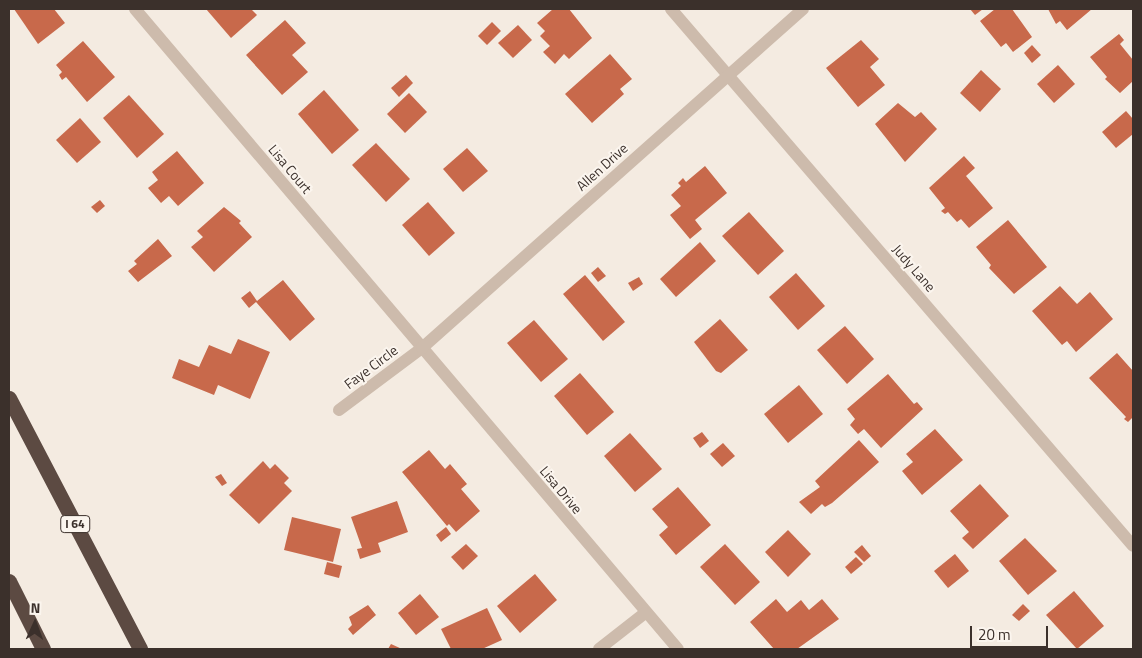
<!DOCTYPE html>
<html>
<head>
<meta charset="utf-8">
<style>
	body { margin:0 }
	#map { position:relative; width:1142px; height:658px; overflow:hidden; background:#f4ebe1; font-family:"Titillium Web",sans-serif }
	div>[style] { position:absolute }
	.building>* { inset:0; background:#c8694b }
	.street>* { height:12px; margin:-6px; padding:0 6px; transform-origin:6px; border-radius:6px; background:#cdbbac }
	.highway>* { height:15px; margin:-7.5px; padding:0 7.5px; transform-origin:7.5px; border-radius:7.5px; background:#5c4a42 }
	span { translate:-50% -50%; white-space:nowrap; text-align:center; line-height:1.15; -webkit-text-stroke:4px #fbf5ee; paint-order:stroke }
	.shield-label span { padding:1px 4px; background:#fbf5ee; border:1px solid; border-radius:4px; -webkit-text-stroke-width:0 }
	.shield-label { font-size:12px; color:#3b302b; font-weight:700 }
	.street-label { font-size:14px; color:#3b302b }
	.frame { position:absolute; inset:0; border:10px solid #3b302b; pointer-events:none }
	.north { position:absolute; left:10px; top:598px; width:50px; height:50px; -webkit-text-stroke:4px #fbf5ee; paint-order:stroke; rotate:2deg; font-size:14px; font-weight:700; line-height:20px; text-align:center; color:#3b302b }
	.north::after { content:''; display:block; margin:auto; width:18px; height:22px; background:#3b302b; clip-path:polygon(50% 0,100% 100%,50% 72%,0 100%) }
	.scale { position:absolute; left:970px; top:626px; width:78px; height:22px; box-sizing:border-box; border:2px solid #3b302b; border-top:0; padding-left:6px; font-size:15px; line-height:18px; white-space:nowrap; color:#3b302b; -webkit-text-stroke:4px #fbf5ee; paint-order:stroke }
</style>
</head>
<body>
<div id="map">
	<div class="building">
		<div style="clip-path:polygon(14px 9px,54px 9px,65px 23px,38px 44px)"></div>
		<div style="clip-path:polygon(206px 9px,251px 9px,257px 15px,231px 38px)"></div>
		<div style="clip-path:polygon(553px 9px,569px 9px,592px 38px,569px 59px,564px 54px,555px 64px,543px 52px,550px 46px,540px 36px,545px 31px,537px 23px)"></div>
		<div style="clip-path:polygon(970px 9px,983px 9px,975px 15px)"></div>
		<div style="clip-path:polygon(995px 9px,1012px 9px,1032px 37px,1013px 52px,1006px 43px,1001px 47px,980px 21px)"></div>
		<div style="clip-path:polygon(1048px 9px,1092px 9px,1067px 30px,1060px 21px,1056px 24px)"></div>
		<div style="clip-path:polygon(285px 20px,306px 43px,292px 55px,308px 72px,282px 95px,246px 55px)"></div>
		<div style="clip-path:polygon(492px 22px,501px 31px,487px 45px,478px 36px)"></div>
		<div style="clip-path:polygon(518px 25px,532px 40px,513px 58px,498px 43px)"></div>
		<div style="clip-path:polygon(1119px 34px,1124px 40px,1120px 44px,1133px 60px,1133px 81px,1120px 93px,1105px 79px,1107px 77px,1090px 57px)"></div>
		<div style="clip-path:polygon(861px 40px,879px 59px,870px 67px,885px 85px,858px 107px,826px 68px)"></div>
		<div style="clip-path:polygon(83px 41px,115px 77px,87px 102px,66px 77px,62px 80px,59px 75px,62px 72px,56px 65px)"></div>
		<div style="clip-path:polygon(1032px 45px,1041px 55px,1032px 63px,1024px 53px)"></div>
		<div style="clip-path:polygon(610px 54px,632px 79px,620px 89px,624px 94px,592px 123px,565px 94px)"></div>
		<div style="clip-path:polygon(1058px 65px,1075px 84px,1054px 103px,1037px 84px)"></div>
		<div style="clip-path:polygon(981px 70px,1001px 89px,980px 112px,960px 93px)"></div>
		<div style="clip-path:polygon(406px 75px,413px 83px,399px 97px,391px 88px)"></div>
		<div style="clip-path:polygon(324px 90px,359px 130px,332px 154px,298px 114px)"></div>
		<div style="clip-path:polygon(409px 93px,427px 112px,405px 133px,387px 114px)"></div>
		<div style="clip-path:polygon(129px 95px,164px 134px,137px 158px,103px 118px)"></div>
		<div style="clip-path:polygon(898px 103px,915px 117px,921px 112px,937px 129px,905px 162px,875px 124px)"></div>
		<div style="clip-path:polygon(1126px 111px,1133px 119px,1133px 134px,1116px 148px,1102px 132px)"></div>
		<div style="clip-path:polygon(80px 118px,101px 142px,77px 163px,56px 140px)"></div>
		<div style="clip-path:polygon(376px 143px,410px 179px,386px 202px,352px 165px)"></div>
		<div style="clip-path:polygon(467px 148px,488px 171px,463px 192px,443px 169px)"></div>
		<div style="clip-path:polygon(177px 151px,204px 183px,178px 206px,169px 196px,161px 203px,148px 188px,158px 180px,152px 172px)"></div>
		<div style="clip-path:polygon(964px 156px,975px 168px,966px 176px,993px 208px,969px 228px,961px 219px,957px 222px,948px 212px,945px 214px,941px 211px,945px 208px,929px 188px)"></div>
		<div style="clip-path:polygon(705px 166px,727px 193px,695px 220px,702px 229px,690px 239px,670px 215px,681px 206px,671px 195px,681px 186px,678px 183px,683px 178px,686px 182px)"></div>
		<div style="clip-path:polygon(100px 200px,105px 206px,97px 213px,91px 207px)"></div>
		<div style="clip-path:polygon(428px 202px,455px 233px,429px 256px,402px 225px)"></div>
		<div style="clip-path:polygon(224px 207px,241px 221px,239px 223px,252px 237px,214px 272px,191px 247px,203px 237px,197px 231px)"></div>
		<div style="clip-path:polygon(749px 212px,784px 251px,758px 275px,722px 236px)"></div>
		<div style="clip-path:polygon(1008px 220px,1047px 267px,1014px 294px,989px 268px,991px 265px,976px 247px)"></div>
		<div style="clip-path:polygon(158px 239px,172px 256px,138px 282px,128px 271px,137px 264px,134px 261px)"></div>
		<div style="clip-path:polygon(700px 242px,716px 261px,676px 297px,660px 279px)"></div>
		<div style="clip-path:polygon(598px 267px,606px 276px,598px 282px,591px 273px)"></div>
		<div style="clip-path:polygon(796px 273px,825px 306px,798px 330px,769px 297px)"></div>
		<div style="clip-path:polygon(585px 275px,625px 322px,603px 341px,563px 294px)"></div>
		<div style="clip-path:polygon(639px 277px,643px 284px,633px 291px,628px 283px)"></div>
		<div style="clip-path:polygon(283px 280px,315px 319px,290px 341px,256px 302px,249px 308px,241px 298px,250px 291px,257px 301px)"></div>
		<div style="clip-path:polygon(1060px 286px,1077px 304px,1090px 292px,1113px 319px,1076px 352px,1067px 341px,1062px 345px,1032px 311px)"></div>
		<div style="clip-path:polygon(720px 319px,748px 350px,721px 373px,716px 371px,694px 342px)"></div>
		<div style="clip-path:polygon(534px 320px,568px 359px,541px 382px,507px 343px)"></div>
		<div style="clip-path:polygon(845px 326px,874px 359px,847px 384px,817px 350px)"></div>
		<div style="clip-path:polygon(238px 339px,270px 352px,250px 399px,218px 385px,214px 395px,172px 378px,179px 359px,199px 367px,209px 345px,231px 354px)"></div>
		<div style="clip-path:polygon(1117px 353px,1133px 371px,1133px 417px,1128px 422px,1124px 419px,1126px 417px,1089px 378px)"></div>
		<div style="clip-path:polygon(580px 373px,614px 412px,587px 435px,554px 396px)"></div>
		<div style="clip-path:polygon(888px 374px,914px 404px,917px 402px,923px 409px,881px 448px,864px 429px,858px 434px,850px 425px,855px 419px,847px 409px)"></div>
		<div style="clip-path:polygon(799px 385px,823px 414px,788px 443px,764px 414px)"></div>
		<div style="clip-path:polygon(935px 429px,963px 460px,922px 495px,902px 471px,913px 462px,906px 454px)"></div>
		<div style="clip-path:polygon(702px 432px,709px 441px,700px 448px,693px 438px)"></div>
		<div style="clip-path:polygon(630px 433px,662px 469px,635px 492px,604px 456px)"></div>
		<div style="clip-path:polygon(859px 440px,879px 462px,832px 503px,825px 507px,822px 504px,811px 514px,799px 502px,820px 487px,815px 481px)"></div>
		<div style="clip-path:polygon(723px 443px,735px 456px,722px 467px,710px 454px)"></div>
		<div style="clip-path:polygon(429px 450px,445px 469px,450px 464px,467px 484px,461px 489px,480px 511px,456px 532px,449px 524px,447px 526px,402px 472px)"></div>
		<div style="clip-path:polygon(263px 461px,270px 469px,275px 464px,289px 478px,284px 483px,292px 491px,259px 524px,229px 495px)"></div>
		<div style="clip-path:polygon(221px 474px,227px 483px,222px 486px,215px 477px)"></div>
		<div style="clip-path:polygon(980px 484px,1009px 516px,973px 549px,962px 538px,969px 532px,950px 511px)"></div>
		<div style="clip-path:polygon(678px 487px,711px 525px,676px 555px,659px 535px,668px 527px,652px 509px)"></div>
		<div style="clip-path:polygon(397px 501px,408px 532px,378px 543px,381px 552px,360px 559px,357px 549px,362px 548px,351px 517px)"></div>
		<div style="clip-path:polygon(292px 517px,341px 529px,333px 562px,284px 550px)"></div>
		<div style="clip-path:polygon(446px 527px,451px 534px,441px 542px,436px 535px)"></div>
		<div style="clip-path:polygon(788px 530px,811px 554px,788px 577px,765px 552px)"></div>
		<div style="clip-path:polygon(1025px 538px,1057px 571px,1028px 595px,999px 561px)"></div>
		<div style="clip-path:polygon(466px 544px,478px 556px,463px 570px,451px 557px)"></div>
		<div style="clip-path:polygon(725px 544px,760px 582px,735px 605px,700px 567px)"></div>
		<div style="clip-path:polygon(862px 545px,871px 556px,864px 562px,854px 552px)"></div>
		<div style="clip-path:polygon(955px 554px,969px 571px,948px 588px,934px 571px)"></div>
		<div style="clip-path:polygon(856px 557px,863px 564px,851px 574px,845px 567px)"></div>
		<div style="clip-path:polygon(327px 562px,342px 566px,339px 578px,324px 574px)"></div>
		<div style="clip-path:polygon(535px 574px,557px 600px,520px 633px,497px 606px)"></div>
		<div style="clip-path:polygon(1074px 591px,1104px 626px,1077px 649px,1046px 615px)"></div>
		<div style="clip-path:polygon(420px 594px,439px 617px,416px 635px,398px 613px)"></div>
		<div style="clip-path:polygon(776px 599px,787px 612px,801px 600px,809px 610px,822px 599px,839px 619px,797px 649px,774px 649px,750px 622px)"></div>
		<div style="clip-path:polygon(1023px 604px,1030px 611px,1019px 621px,1012px 615px)"></div>
		<div style="clip-path:polygon(368px 605px,376px 615px,353px 635px,348px 629px,352px 625px,349px 617px)"></div>
		<div style="clip-path:polygon(487px 608px,502px 640px,482px 649px,451px 649px,441px 629px)"></div>
		<div style="clip-path:polygon(391px 644px,402px 649px,388px 649px)"></div>
	</div>
	<div class="street">
		<div style="left:135px;top:9px;width:839px;rotate:49.69deg"></div>
		<div style="left:671px;top:9px;width:708px;rotate:49.29deg"></div>
		<div style="left:339px;top:410px;width:104px;rotate:-36.8deg"></div>
		<div style="left:422px;top:348px;width:510px;rotate:-41.66deg"></div>
		<div style="left:599px;top:649px;width:58px;rotate:-38deg"></div>
	</div>
	<div class="highway">
		<div style="left:9px;top:398px;width:283px;rotate:62.4deg"></div>
		<div style="left:9px;top:581px;width:76px;rotate:63.4deg"></div>
	</div>
	<div class="shield-label">
		<span style="left:75px;top:524px">I 64</span>
	</div>
	<div class="street-label">
		<span style="left:602px;top:167px;rotate:-42deg">Allen Drive</span>
		<span style="left:290px;top:169px;rotate:50deg">Lisa Court</span>
		<span style="left:914px;top:268px;rotate:49deg">Judy Lane</span>
		<span style="left:371px;top:367px;rotate:-37deg">Faye Circle</span>
		<span style="left:561px;top:490px;rotate:50deg">Lisa Drive</span>
	</div>
	<div class="frame"></div>
	<div class="north">N</div>
	<div class="scale">20 m</div>
</div>
</body>
</html>
